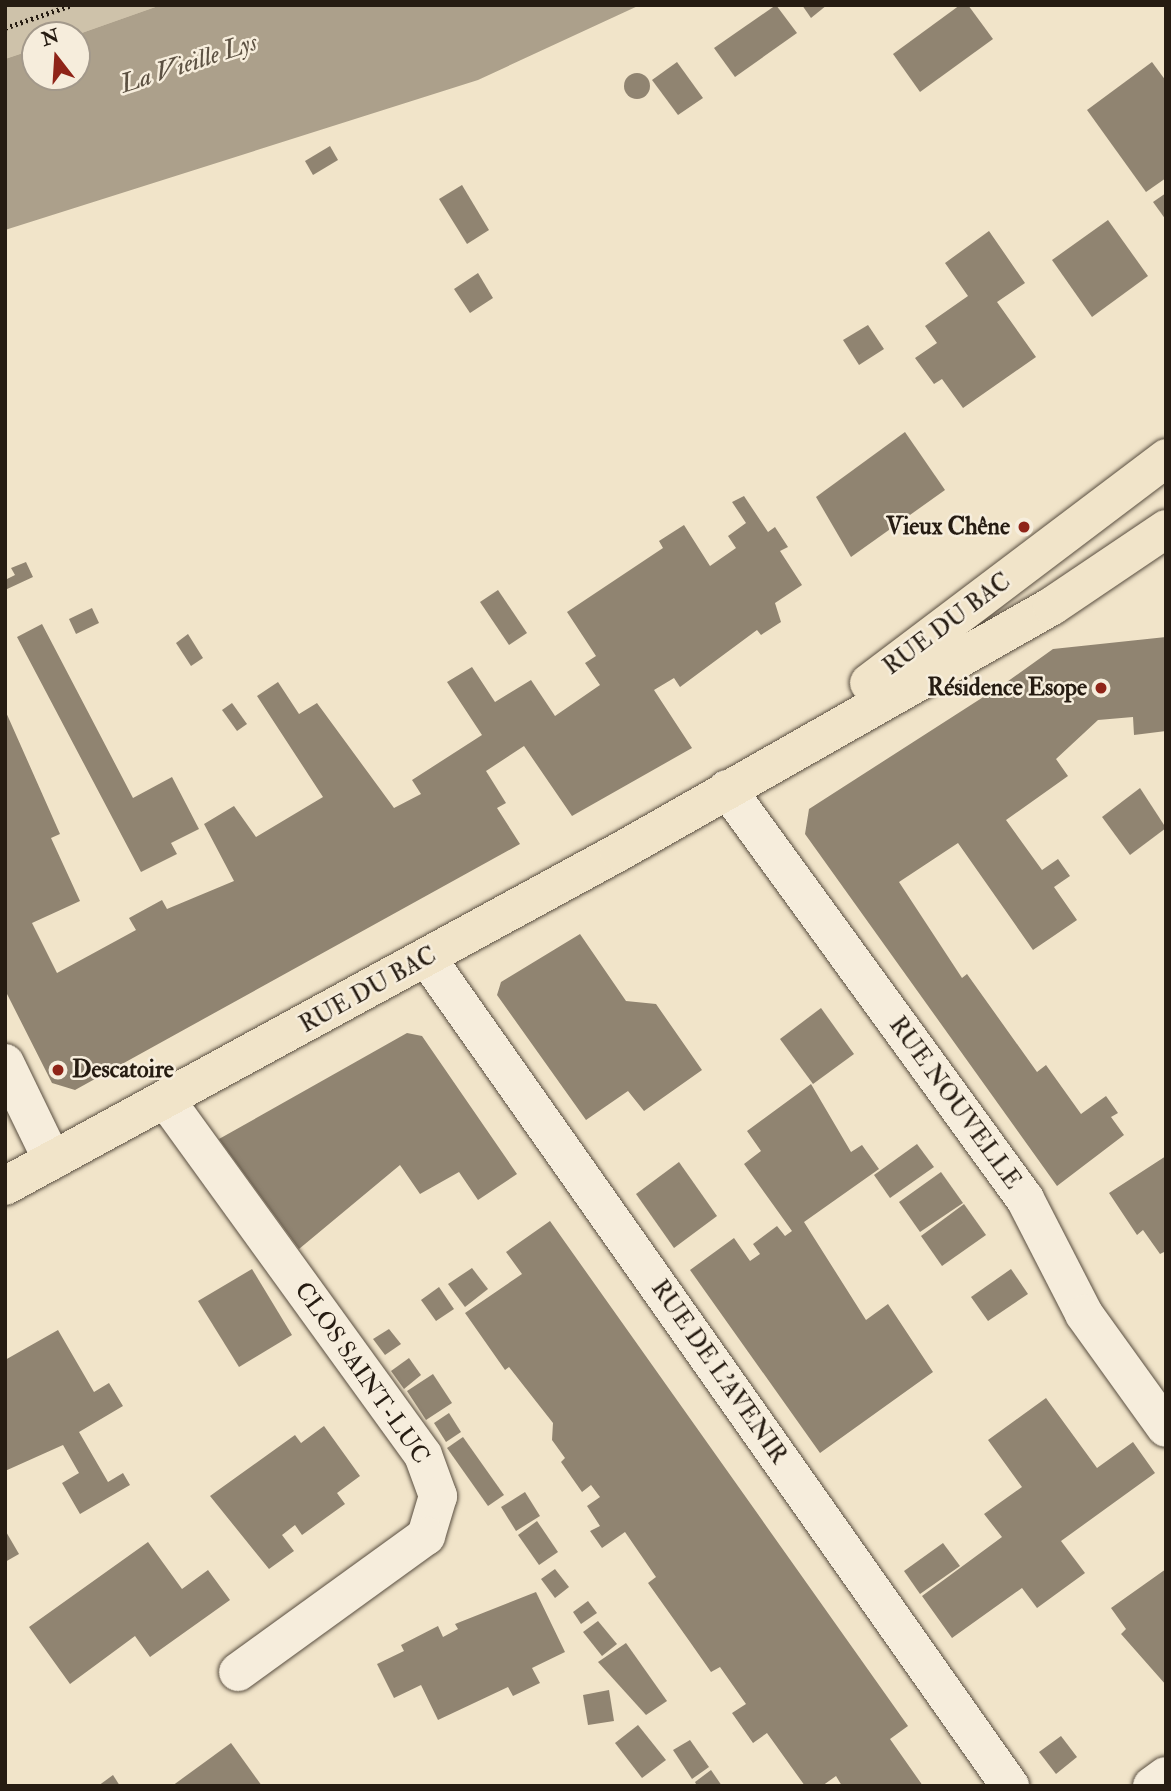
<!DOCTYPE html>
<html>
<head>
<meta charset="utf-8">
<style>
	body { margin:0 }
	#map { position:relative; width:1171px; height:1791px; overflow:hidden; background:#f1e4c9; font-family:"IM FELL Double Pica",serif }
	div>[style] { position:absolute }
	.green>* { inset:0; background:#cec2aa }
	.water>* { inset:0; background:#aca08b }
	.building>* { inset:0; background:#908471 }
	.round { border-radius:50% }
	.path>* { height:4.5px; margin-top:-2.25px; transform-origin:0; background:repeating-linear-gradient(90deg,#261c12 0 2px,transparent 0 5.5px) }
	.roads { filter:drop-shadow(0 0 2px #594e40) drop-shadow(0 0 2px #594e40) }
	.minor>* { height:38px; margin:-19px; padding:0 19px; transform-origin:19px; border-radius:19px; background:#f6eddc }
	.major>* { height:38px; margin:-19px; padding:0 19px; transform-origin:19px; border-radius:19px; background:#f1e4c9 }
	.dots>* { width:19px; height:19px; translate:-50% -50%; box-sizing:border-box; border:4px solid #f6eddc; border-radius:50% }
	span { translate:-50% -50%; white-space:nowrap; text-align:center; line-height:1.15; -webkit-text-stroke:5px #f6eddc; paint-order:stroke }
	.poi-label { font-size:24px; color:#261c12; font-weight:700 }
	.right { translate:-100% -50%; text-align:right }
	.left { translate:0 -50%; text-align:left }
	.street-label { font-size:24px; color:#261c12 }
	.water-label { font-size:26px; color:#5c5142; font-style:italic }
	.frame { position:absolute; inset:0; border:7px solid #261c12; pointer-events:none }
	.north { position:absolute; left:21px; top:21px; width:70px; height:70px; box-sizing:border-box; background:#f6eddc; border:2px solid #a3998b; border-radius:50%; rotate:343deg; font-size:19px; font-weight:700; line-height:28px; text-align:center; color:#261c12 }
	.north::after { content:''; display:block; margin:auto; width:24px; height:32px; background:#8f2418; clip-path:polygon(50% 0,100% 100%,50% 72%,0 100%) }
</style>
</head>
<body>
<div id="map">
	<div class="green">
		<div style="clip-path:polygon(5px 5px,161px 5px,76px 35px,35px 35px,35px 49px,5px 59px)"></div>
	</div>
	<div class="water">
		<div style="clip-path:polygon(161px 5px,640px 5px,478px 80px,5px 230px,5px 59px,35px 49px,35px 77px,77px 77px,76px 35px)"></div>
	</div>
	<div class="building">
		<div style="clip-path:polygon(776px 5px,797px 33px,735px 77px,714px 48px)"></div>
		<div style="clip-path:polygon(802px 5px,827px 5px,811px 18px)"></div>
		<div style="clip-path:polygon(960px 5px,968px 5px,993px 39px,920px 92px,893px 54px)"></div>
		<div style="clip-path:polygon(677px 62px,703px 98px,678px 115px,652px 80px)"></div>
		<div style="clip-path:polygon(1152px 62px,1166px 81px,1166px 178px,1146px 192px,1087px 110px)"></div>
		<div class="round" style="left:624px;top:73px;width:26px;height:26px"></div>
		<div style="clip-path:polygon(330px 146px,338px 160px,313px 175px,305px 161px)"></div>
		<div style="clip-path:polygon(462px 185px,489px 230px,467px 244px,439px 199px)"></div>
		<div style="clip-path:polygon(1166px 193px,1166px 220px,1153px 202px)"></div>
		<div style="clip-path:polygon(1108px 220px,1148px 276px,1092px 317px,1052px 260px)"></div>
		<div style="clip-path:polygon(989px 231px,1025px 283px,997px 302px,1036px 357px,963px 408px,942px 379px,934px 384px,915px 358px,937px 343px,925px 326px,968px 296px,945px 263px)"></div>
		<div style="clip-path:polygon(478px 273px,493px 298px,470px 313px,454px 289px)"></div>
		<div style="clip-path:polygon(868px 325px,884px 349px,859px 365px,843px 340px)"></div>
		<div style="clip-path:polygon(905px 432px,945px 490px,851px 557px,816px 497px)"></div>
		<div style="clip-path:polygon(744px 496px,768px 532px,775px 527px,788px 547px,780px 551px,802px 585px,775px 603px,781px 622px,761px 635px,757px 630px,680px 687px,674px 678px,654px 690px,692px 748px,572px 816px,524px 746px,486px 771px,506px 803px,497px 808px,520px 844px,75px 1090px,52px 1083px,5px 990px,5px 710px,60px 834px,51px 838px,80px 901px,32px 923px,57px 973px,136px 930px,129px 918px,162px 900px,167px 909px,234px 881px,204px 824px,234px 806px,256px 837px,323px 797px,257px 696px,278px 682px,299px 714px,317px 703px,394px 808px,421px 794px,412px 780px,482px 735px,447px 682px,472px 667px,495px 702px,531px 680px,555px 716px,600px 685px,585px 663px,596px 656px,567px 612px,663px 548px,659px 541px,684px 525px,710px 566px,736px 548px,728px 536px,746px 523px,732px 502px)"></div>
		<div style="clip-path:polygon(26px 562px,33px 577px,5px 590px,5px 580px,15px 575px,11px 568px)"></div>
		<div style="clip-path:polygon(498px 590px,527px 633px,509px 645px,480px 602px)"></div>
		<div style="clip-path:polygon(92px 608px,99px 623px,76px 634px,69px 619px)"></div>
		<div style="clip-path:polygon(42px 624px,133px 798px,172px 777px,199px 829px,171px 843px,177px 854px,141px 872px,17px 637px)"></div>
		<div style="clip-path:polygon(188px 634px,203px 658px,191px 666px,176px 643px)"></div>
		<div style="clip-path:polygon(1166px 637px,1166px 731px,1134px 735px,1133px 717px,1098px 720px,1056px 759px,1068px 776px,1006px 820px,1042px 870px,1058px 859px,1070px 876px,1054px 887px,1077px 920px,1033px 950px,958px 843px,899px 882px,962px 978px,967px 974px,1037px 1072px,1046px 1065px,1081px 1114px,1106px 1096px,1118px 1113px,1111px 1117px,1124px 1135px,1057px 1186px,805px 834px,809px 809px,1002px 685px,1014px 700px,1004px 684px,1053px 649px)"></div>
		<div style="clip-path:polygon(232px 703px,247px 724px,237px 731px,222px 710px)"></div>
		<div style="clip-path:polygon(1140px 788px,1166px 828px,1130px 855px,1102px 817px)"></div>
		<div style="clip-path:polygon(580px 934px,626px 1001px,656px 1004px,702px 1070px,644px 1111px,628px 1091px,586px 1120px,497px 995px,501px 982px)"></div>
		<div style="clip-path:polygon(821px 1008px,854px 1054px,813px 1084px,780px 1039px)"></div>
		<div style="clip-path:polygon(407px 1033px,422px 1036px,517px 1174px,478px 1200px,459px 1172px,420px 1194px,400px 1165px,299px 1249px,219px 1139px)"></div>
		<div style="clip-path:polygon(811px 1084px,851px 1152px,862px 1145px,879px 1169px,804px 1222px,866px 1320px,888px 1304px,933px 1372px,820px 1453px,690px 1270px,734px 1238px,750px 1261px,760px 1254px,753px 1244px,777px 1226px,785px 1236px,792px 1231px,744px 1164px,761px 1151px,747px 1131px)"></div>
		<div style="clip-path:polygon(917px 1144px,934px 1167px,890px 1198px,874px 1175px)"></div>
		<div style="clip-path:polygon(1166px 1156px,1166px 1251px,1160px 1254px,1143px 1230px,1137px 1235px,1109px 1193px)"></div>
		<div style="clip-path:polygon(679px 1162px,717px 1216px,674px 1248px,636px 1194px)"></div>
		<div style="clip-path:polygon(941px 1172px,963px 1203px,920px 1232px,899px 1202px)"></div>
		<div style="clip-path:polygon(964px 1204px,986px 1235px,942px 1266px,921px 1236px)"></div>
		<div style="clip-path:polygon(550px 1221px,908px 1726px,890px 1739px,923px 1786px,842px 1786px,836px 1776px,822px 1786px,805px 1786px,767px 1733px,753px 1743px,732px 1713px,746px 1704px,720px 1667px,711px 1672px,690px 1642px,648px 1583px,656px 1577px,625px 1532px,602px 1548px,590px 1531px,600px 1526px,587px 1506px,600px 1497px,591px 1485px,582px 1492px,561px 1462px,565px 1458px,552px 1440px,553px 1423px,509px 1367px,505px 1370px,465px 1313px,522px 1274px,506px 1252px)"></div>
		<div style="clip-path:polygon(472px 1268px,488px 1289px,465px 1307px,448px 1284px)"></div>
		<div style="clip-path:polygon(252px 1269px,292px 1335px,239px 1367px,198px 1301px)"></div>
		<div style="clip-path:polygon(1011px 1269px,1028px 1294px,988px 1321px,971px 1297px)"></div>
		<div style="clip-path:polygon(439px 1287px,454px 1309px,436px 1321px,421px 1300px)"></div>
		<div style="clip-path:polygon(389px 1329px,401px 1344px,385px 1355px,373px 1339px)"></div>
		<div style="clip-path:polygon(58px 1330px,94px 1392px,109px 1383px,123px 1406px,79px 1432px,108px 1482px,123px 1473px,130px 1485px,80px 1514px,62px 1483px,79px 1473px,63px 1445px,5px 1471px,5px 1360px)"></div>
		<div style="clip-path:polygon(409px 1358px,421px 1375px,404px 1389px,391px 1371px)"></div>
		<div style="clip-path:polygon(433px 1374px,452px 1403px,426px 1420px,407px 1391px)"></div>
		<div style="clip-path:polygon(1046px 1398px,1097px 1468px,1133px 1442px,1155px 1473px,1061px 1541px,1085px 1573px,1037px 1608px,1022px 1588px,952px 1638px,922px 1596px,1002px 1537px,984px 1514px,1022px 1487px,988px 1440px)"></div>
		<div style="clip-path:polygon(449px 1413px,461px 1432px,446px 1442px,434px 1423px)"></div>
		<div style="clip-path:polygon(324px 1426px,360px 1476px,337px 1493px,345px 1504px,302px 1535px,295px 1525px,282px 1535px,294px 1551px,269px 1569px,210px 1496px,295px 1435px,301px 1443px)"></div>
		<div style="clip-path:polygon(463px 1437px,504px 1495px,488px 1506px,447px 1448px)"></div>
		<div style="clip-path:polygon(525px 1492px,540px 1516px,516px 1531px,501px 1507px)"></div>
		<div style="clip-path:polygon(537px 1521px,558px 1552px,539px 1565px,518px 1535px)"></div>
		<div style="clip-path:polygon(5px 1530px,19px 1554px,5px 1562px)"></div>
		<div style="clip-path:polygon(148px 1542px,182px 1589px,208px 1570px,230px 1600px,150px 1657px,135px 1636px,70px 1684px,29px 1627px)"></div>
		<div style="clip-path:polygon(943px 1543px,960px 1566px,920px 1594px,904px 1571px)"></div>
		<div style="clip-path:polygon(555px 1569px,569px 1587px,555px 1598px,541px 1579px)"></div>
		<div style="clip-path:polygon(1166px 1569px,1166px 1685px,1121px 1634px,1126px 1629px,1111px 1608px)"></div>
		<div style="clip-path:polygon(536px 1592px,565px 1652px,532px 1668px,540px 1683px,513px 1696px,508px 1687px,438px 1720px,421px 1685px,394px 1698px,377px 1664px,404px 1651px,401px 1645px,438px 1626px,443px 1637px,458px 1629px,455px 1624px)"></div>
		<div style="clip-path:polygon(588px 1601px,597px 1613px,581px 1624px,573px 1612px)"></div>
		<div style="clip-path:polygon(598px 1621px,617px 1644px,602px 1656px,583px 1632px)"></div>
		<div style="clip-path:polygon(626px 1643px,667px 1701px,646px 1715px,598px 1662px)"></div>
		<div style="clip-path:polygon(609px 1690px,614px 1721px,588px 1725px,583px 1695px)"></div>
		<div style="clip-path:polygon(638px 1725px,666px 1760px,642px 1778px,615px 1743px)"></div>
		<div style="clip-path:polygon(1061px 1736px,1077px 1757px,1056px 1774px,1039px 1752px)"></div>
		<div style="clip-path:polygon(690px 1740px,709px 1767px,692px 1779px,673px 1750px)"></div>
		<div style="clip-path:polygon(231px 1743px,262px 1786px,172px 1786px)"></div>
		<div style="clip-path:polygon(711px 1770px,722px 1786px,697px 1786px,695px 1782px)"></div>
		<div style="clip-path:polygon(113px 1775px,120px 1786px,98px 1786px)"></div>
	</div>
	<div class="path">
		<div style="left:5px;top:28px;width:71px;rotate:-18.9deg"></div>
	</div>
	<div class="roads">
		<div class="minor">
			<div style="left:727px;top:789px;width:507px;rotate:53.99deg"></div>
			<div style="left:1025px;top:1199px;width:129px;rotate:62.8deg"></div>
			<div style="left:1084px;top:1314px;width:140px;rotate:54.3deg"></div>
			<div style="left:427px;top:958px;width:1013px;rotate:54.85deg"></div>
			<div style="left:5px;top:1063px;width:108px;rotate:64.1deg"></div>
			<div style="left:166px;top:1100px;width:438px;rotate:54.1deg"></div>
			<div style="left:423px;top:1455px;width:44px;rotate:69.9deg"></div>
			<div style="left:438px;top:1496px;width:42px;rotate:106.7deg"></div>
			<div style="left:426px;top:1536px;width:232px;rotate:144.1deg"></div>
			<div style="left:1152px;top:1786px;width:17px;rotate:-36deg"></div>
		</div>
		<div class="major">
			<div style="left:869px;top:683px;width:373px;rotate:-37.1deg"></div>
			<div style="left:5px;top:1186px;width:699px;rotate:-28.55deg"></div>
			<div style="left:619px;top:852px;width:498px;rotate:-29.6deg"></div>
			<div style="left:1052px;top:606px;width:138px;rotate:-34deg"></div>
		</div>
	</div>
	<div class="dots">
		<div style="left:1024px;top:527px;background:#8f2418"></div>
		<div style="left:1101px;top:688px;background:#8f2418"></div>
		<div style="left:58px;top:1070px;background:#8f2418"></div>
	</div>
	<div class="poi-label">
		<span class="right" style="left:1010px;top:527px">Vieux Chêne</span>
		<span class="right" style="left:1087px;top:688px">Résidence Esope</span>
		<span class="left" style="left:72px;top:1070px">Descatoire</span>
	</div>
	<div class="street-label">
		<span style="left:947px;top:624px;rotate:-37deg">RUE DU BAC</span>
		<span style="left:368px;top:990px;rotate:-29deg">RUE DU BAC</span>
		<span style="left:955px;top:1103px;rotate:54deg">RUE NOUVELLE</span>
		<span style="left:719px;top:1372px;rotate:55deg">RUE DE L'AVENIR</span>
		<span style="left:362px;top:1373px;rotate:55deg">CLOS SAINT-LUC</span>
	</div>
	<div class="water-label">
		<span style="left:189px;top:64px;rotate:-18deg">La Vieille Lys</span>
	</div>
	<div class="frame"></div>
	<div class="north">N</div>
</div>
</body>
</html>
